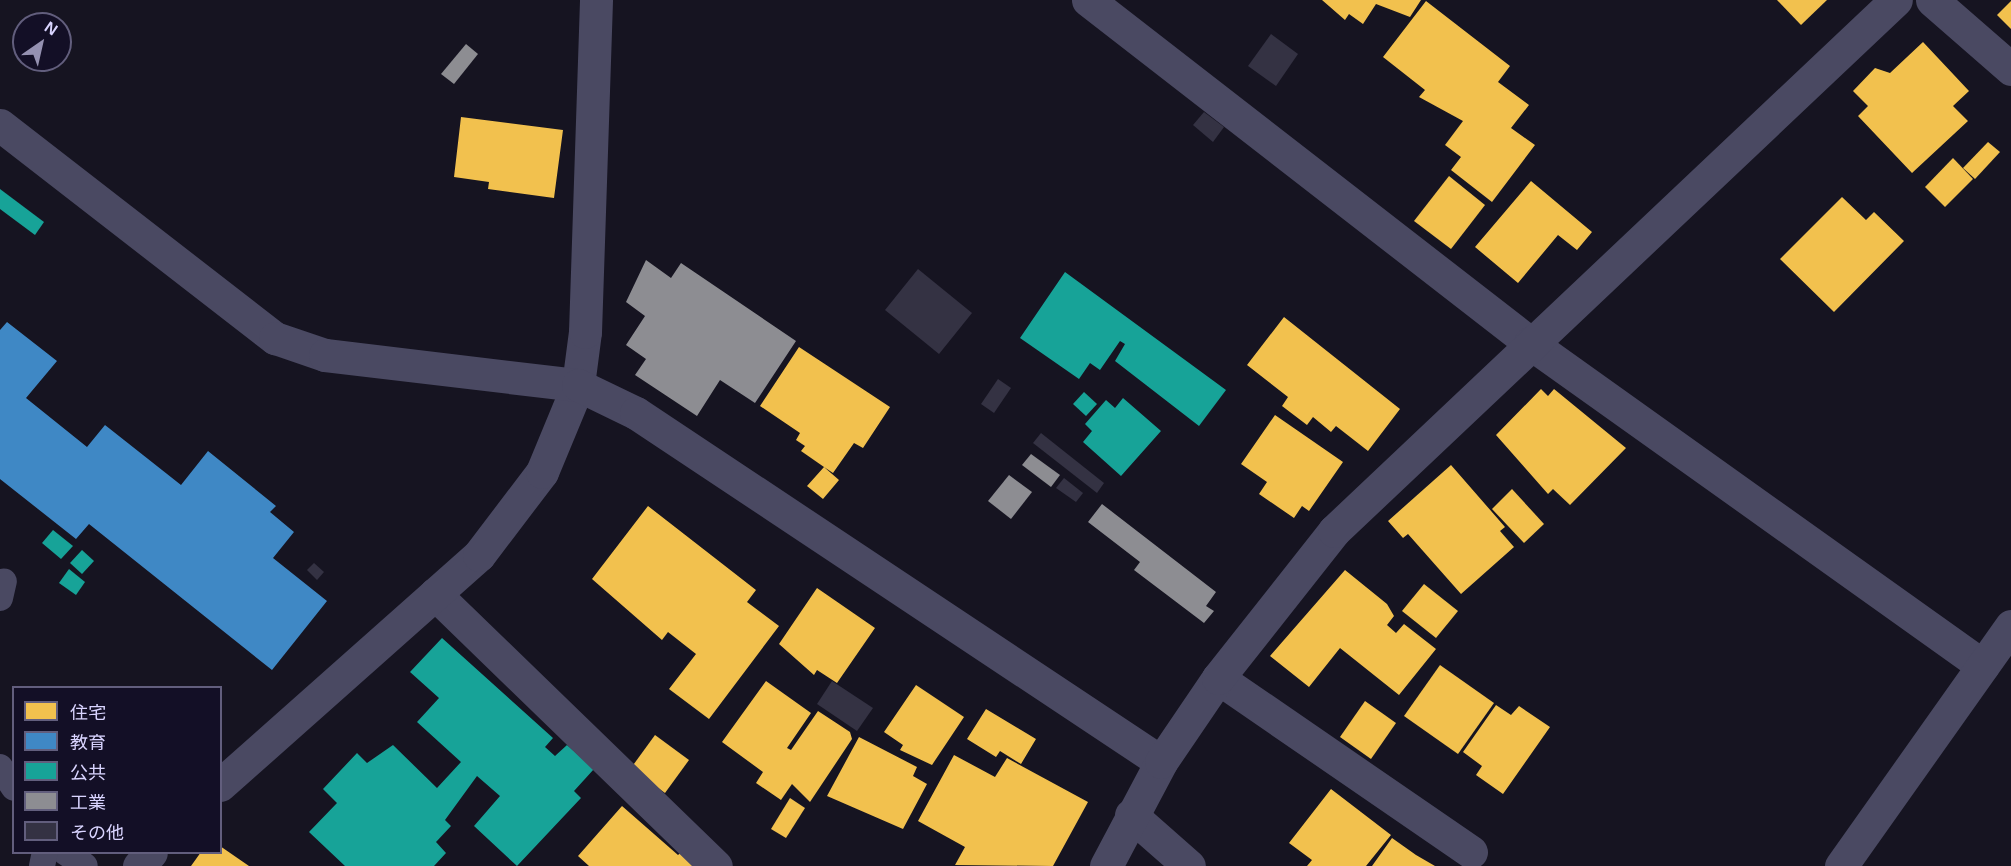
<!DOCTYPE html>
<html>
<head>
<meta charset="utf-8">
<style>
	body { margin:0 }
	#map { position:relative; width:2011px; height:866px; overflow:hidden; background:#161421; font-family:Helvetica,"Noto Sans JP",sans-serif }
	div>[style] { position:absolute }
	.homes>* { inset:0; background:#f2c14e }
	.schools>* { inset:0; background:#3f88c5 }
	.public>* { inset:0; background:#17a398 }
	.industry>* { inset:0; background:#8d8d92 }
	.building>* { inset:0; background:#343243 }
	.service>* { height:26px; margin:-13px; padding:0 13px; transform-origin:13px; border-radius:13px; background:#4a4962 }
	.minor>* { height:33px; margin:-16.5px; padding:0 16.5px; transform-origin:16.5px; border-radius:16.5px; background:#4a4962 }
	.tertiary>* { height:33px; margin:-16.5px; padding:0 16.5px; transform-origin:16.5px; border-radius:16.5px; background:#4a4962 }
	span { translate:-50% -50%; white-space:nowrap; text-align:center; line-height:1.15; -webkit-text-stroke:6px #130f26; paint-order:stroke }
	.legend { position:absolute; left:12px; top:686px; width:210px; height:168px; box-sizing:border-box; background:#130f26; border:2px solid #625e7d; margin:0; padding:8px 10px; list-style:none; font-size:18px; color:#d9d4ff }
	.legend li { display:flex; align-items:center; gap:12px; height:30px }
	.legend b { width:30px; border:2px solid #625e7d }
	.north { position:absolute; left:12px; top:12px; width:60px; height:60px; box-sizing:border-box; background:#130f26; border:2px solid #625e7d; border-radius:50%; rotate:34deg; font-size:16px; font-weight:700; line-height:24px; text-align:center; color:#d9d4ff }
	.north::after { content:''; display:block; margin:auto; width:21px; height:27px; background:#9591b1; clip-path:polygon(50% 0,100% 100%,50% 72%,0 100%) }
</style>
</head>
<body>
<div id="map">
	<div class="homes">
		<div style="clip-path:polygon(1322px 0,1421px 0,1410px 17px,1376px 4px,1363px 24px,1349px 14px,1345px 20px)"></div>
		<div style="clip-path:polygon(1777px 0,1827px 0,1801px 25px)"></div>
		<div style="clip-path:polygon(1426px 1px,1510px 66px,1498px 82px,1529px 105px,1511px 128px,1535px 145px,1492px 202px,1451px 170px,1461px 157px,1445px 145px,1463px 121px,1419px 97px,1425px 90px,1383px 57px)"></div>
		<div style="clip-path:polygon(2011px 1px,2011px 29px,1997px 15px)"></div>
		<div style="clip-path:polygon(1923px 42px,1969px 91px,1953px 106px,1968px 121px,1912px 173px,1858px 116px,1868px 106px,1853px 91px,1875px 68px,1890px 73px)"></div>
		<div style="clip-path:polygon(461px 117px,563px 130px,554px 198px,488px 189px,489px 182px,454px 177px)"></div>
		<div style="clip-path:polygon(1988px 142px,2000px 152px,1975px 179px,1963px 168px)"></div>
		<div style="clip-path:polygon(1953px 158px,1973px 179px,1945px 207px,1925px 187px)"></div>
		<div style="clip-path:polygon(1449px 176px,1485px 205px,1451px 249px,1414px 221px)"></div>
		<div style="clip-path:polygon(1531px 181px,1592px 232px,1577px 250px,1558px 235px,1518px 283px,1475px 247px)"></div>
		<div style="clip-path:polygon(1842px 197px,1866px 220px,1874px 212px,1904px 241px,1834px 312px,1780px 259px)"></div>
		<div style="clip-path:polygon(1284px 317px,1400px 409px,1368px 451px,1336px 426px,1331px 432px,1313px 417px,1307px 425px,1282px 406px,1288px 397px,1247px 365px)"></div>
		<div style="clip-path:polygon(799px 347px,890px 407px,863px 448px,854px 443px,833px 473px,824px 467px,839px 480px,823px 499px,807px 486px,824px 467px,801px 451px,805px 446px,796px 440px,800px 433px,760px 406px)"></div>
		<div style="clip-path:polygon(1541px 389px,1548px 396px,1554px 389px,1626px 448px,1570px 505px,1553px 489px,1548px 494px,1496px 435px)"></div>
		<div style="clip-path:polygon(1275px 415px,1343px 462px,1309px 511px,1302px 506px,1294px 518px,1259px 494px,1267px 482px,1241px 464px)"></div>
		<div style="clip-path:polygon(1451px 465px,1505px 527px,1500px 531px,1514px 547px,1461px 594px,1408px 534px,1403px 538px,1388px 521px)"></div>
		<div style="clip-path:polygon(1512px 489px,1544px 524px,1524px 543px,1492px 509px)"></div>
		<div style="clip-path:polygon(648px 506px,756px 590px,747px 602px,779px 626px,709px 719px,669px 689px,696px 654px,668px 632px,662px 640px,592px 579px)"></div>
		<div style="clip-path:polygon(1345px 570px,1387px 604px,1394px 616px,1387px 625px,1396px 633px,1404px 624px,1436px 649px,1399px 695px,1340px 648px,1309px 687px,1270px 656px)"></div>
		<div style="clip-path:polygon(1424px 584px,1458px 611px,1436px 638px,1402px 611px)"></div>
		<div style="clip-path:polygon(817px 588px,875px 628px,837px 683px,817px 670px,814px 675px,779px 644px)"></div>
		<div style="clip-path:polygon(1440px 665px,1494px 703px,1458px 754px,1404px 716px)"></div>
		<div style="clip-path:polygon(766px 681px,811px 713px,787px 748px,791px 750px,818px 711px,850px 732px,852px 739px,810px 802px,792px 784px,781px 800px,756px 783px,763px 772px,722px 742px)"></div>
		<div style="clip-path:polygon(916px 685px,964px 717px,932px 765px,900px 750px,903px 745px,884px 732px)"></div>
		<div style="clip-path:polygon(1365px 701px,1396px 723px,1371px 759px,1340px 737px)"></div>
		<div style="clip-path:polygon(1496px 705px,1511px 715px,1519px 706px,1550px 727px,1503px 794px,1476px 775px,1482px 766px,1463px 752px)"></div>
		<div style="clip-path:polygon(986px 709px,1036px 739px,1021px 764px,1000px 751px,996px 757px,967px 739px)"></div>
		<div style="clip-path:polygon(655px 735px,689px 760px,665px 793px,631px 768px)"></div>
		<div style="clip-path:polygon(859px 737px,917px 767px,913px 776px,927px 784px,903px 829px,827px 796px)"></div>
		<div style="clip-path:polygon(954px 755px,995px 777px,1007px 758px,1088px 802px,1053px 866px,955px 865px,965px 847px,918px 821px)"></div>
		<div style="clip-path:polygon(1331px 789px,1391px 835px,1366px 866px,1307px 866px,1312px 860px,1289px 843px)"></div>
		<div style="clip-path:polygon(790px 798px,805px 808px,786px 838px,771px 829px)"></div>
		<div style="clip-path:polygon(622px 806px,678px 855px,683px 851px,699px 866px,589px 866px,578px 856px)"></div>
		<div style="clip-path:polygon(1392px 838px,1416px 855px,1435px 866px,1372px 866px)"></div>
		<div style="clip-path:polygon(220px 846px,249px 866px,191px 866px,201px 852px,220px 852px)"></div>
	</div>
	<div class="schools">
		<div style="clip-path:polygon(7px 322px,57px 361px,26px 398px,87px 447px,105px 425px,181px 485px,208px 451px,276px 506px,270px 512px,294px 532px,273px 558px,327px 601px,272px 670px,89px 524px,76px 539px,0 479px,0 330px)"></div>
	</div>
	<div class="public">
		<div style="clip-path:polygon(0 189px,44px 222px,35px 235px,0 209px)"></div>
		<div style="clip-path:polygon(1065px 272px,1226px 390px,1199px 426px,1115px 361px,1125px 344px,1120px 341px,1100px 370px,1090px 363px,1079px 379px,1020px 338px)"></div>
		<div style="clip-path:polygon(1084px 392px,1097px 404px,1086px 416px,1073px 404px)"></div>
		<div style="clip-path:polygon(1123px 398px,1161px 431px,1121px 476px,1083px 442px,1092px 431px,1085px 424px,1106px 400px,1115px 408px)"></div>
		<div style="clip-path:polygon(53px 530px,73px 546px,61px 559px,42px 543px)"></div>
		<div style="clip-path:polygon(82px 550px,94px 561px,82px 574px,70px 563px)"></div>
		<div style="clip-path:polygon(69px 569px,85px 582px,76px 595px,59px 583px)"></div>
		<div style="clip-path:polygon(442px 638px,553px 738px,545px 747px,555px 756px,567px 745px,594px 769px,574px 791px,581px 798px,517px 866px,474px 826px,500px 796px,477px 776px,445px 820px,451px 826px,436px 842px,446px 853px,434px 866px,345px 866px,309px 832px,337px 803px,323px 789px,357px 753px,367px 763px,393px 745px,437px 788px,461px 762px,417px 722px,439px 698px,410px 672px)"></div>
	</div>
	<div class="industry">
		<div style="clip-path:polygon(466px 44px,478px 54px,454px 84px,441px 74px)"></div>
		<div style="clip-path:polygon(646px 260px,671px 278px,681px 263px,796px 341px,755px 403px,720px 380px,697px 416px,635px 375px,646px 359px,626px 345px,645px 316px,626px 302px)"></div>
		<div style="clip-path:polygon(1031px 454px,1060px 475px,1051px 487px,1022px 465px)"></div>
		<div style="clip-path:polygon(1009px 475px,1032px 492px,1011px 519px,988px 501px)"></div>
		<div style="clip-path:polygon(1102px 504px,1216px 592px,1206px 606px,1214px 611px,1204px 623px,1134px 570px,1140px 562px,1088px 522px)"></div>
	</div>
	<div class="building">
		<div style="clip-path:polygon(1271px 34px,1298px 54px,1276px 86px,1248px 66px)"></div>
		<div style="clip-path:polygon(1204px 112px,1224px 127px,1213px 142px,1193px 125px)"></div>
		<div style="clip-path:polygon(918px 269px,972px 313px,939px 354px,885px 310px)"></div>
		<div style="clip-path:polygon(998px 379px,1011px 388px,994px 413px,981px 404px)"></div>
		<div style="clip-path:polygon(1041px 433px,1104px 483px,1097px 493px,1033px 443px)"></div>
		<div style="clip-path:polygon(1064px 478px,1083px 493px,1076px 502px,1056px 488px)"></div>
		<div style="clip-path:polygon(314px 563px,324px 572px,317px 580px,307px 570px)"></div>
		<div style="clip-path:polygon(832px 681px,873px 708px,857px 731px,817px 704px)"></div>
	</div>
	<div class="service">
		<div style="left:0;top:598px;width:17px;rotate:-77deg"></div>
		<div style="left:0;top:767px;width:25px;rotate:56deg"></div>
		<div style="left:65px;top:852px;width:24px;rotate:35deg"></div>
		<div style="left:42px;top:866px;width:14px;rotate:-78deg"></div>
	</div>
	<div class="minor">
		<div style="left:1088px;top:0;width:559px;rotate:37.81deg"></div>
		<div style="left:1530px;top:343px;width:556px;rotate:35.49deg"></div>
		<div style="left:435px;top:594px;width:391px;rotate:44.1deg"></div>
		<div style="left:1218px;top:678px;width:307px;rotate:34.5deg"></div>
		<div style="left:220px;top:785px;width:346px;rotate:-41.6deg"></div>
		<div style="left:479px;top:555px;width:104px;rotate:-52.8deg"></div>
		<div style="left:542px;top:472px;width:94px;rotate:-67.5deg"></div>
		<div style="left:578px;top:385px;width:53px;rotate:-82.5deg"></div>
		<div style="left:585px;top:332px;width:332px;rotate:-88.1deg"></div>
		<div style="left:1131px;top:815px;width:77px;rotate:41.3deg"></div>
		<div style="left:139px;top:866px;width:18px;rotate:-49deg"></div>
		<div style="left:1841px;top:866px;width:294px;rotate:-54.7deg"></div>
	</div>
	<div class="tertiary">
		<div style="left:1932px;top:0;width:105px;rotate:41.1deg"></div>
		<div style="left:0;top:125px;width:348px;rotate:37.8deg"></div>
		<div style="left:275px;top:338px;width:53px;rotate:18.8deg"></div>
		<div style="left:325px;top:355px;width:255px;rotate:6.8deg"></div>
		<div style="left:578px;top:385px;width:64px;rotate:25.8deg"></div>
		<div style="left:636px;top:413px;width:630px;rotate:33.61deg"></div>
		<div style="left:1106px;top:866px;width:118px;rotate:-62.1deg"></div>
		<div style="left:1161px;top:762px;width:102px;rotate:-55.8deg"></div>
		<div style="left:1218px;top:678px;width:187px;rotate:-51.7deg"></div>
		<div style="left:1334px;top:531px;width:773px;rotate:-43.38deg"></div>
	</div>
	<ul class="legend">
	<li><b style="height:16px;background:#f2c14e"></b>住宅</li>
	<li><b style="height:16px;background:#3f88c5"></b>教育</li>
	<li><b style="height:16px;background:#17a398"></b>公共</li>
	<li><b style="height:16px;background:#8d8d92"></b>工業</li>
	<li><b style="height:16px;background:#343243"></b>その他</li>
	</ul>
	<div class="north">N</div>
</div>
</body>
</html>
